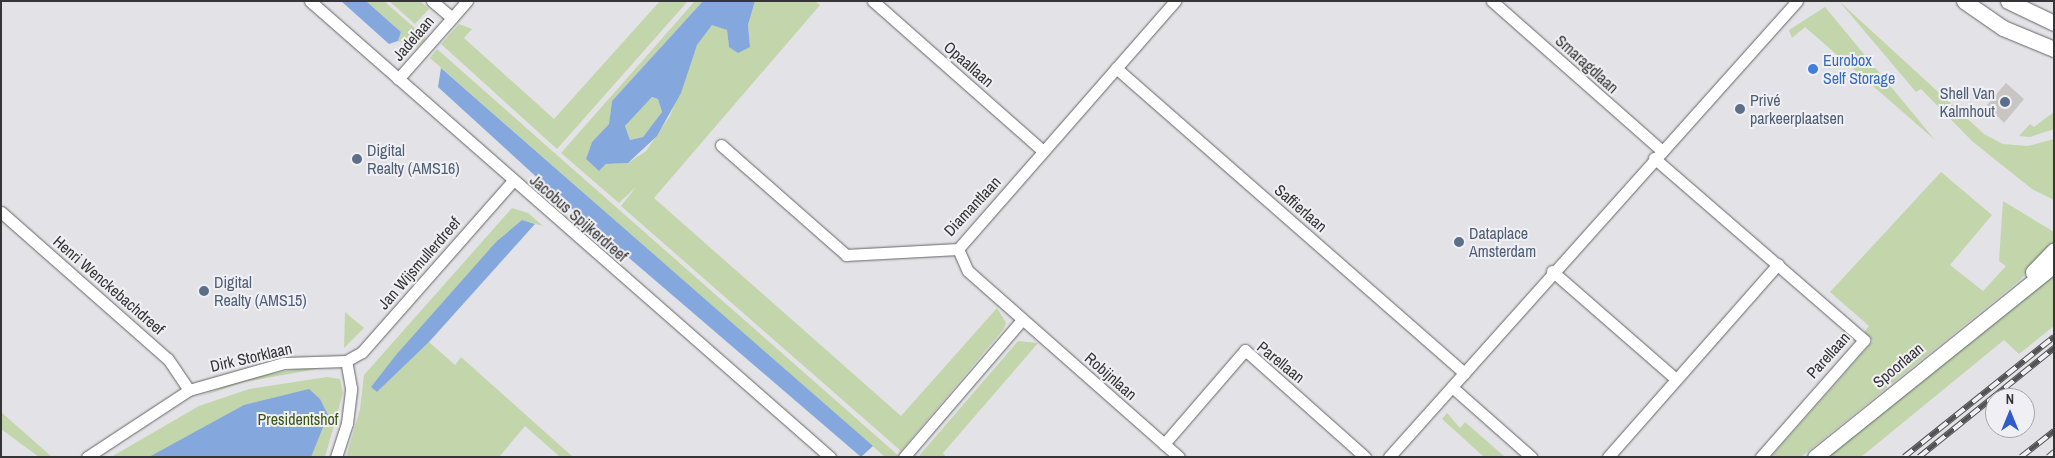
<!DOCTYPE html>
<html>
<head>
<meta charset="utf-8">
<style>
	body { margin:0 }
	#map { position:relative; width:2055px; height:458px; overflow:hidden; background:#e3e3e7; font-family:"Archivo Narrow",sans-serif }
	div>[style] { position:absolute }
	.green>* { inset:0; background:#c2d5ab }
	.water>* { inset:0; background:#84a7dd }
	.building>* { inset:0; background:#c9c5c3 }
	.roads { filter:drop-shadow(0 0 1px #646468) drop-shadow(0 0 1px #646468) }
	.minor>* { height:11px; margin:-5.5px; padding:0 5.5px; transform-origin:5.5px; border-radius:5.5px; background:#fff }
	.secondary>* { height:15px; margin:-7.5px; padding:0 7.5px; transform-origin:7.5px; border-radius:7.5px; background:#fff }
	.rail>* { height:5.5px; margin-top:-2.75px; transform-origin:0; background:repeating-linear-gradient(90deg,#f0f0f4 0 11px,#535355 0 22px); box-sizing:border-box; border-block:1px solid #535355 }
	.dots>* { width:14px; height:14px; translate:-50% -50%; box-sizing:border-box; border:2px solid #f0f0f4; border-radius:50% }
	span { translate:-50% -50%; white-space:nowrap; text-align:center; line-height:1.15; -webkit-text-stroke:4px #f0f0f4; paint-order:stroke }
	.street-label { font-size:16px; color:#353537 }
	.shop-label { font-size:16px; color:#366cbe }
	.left { translate:0 -50%; text-align:left }
	.service-label { font-size:16px; color:#4e5e75 }
	.right { translate:-100% -50%; text-align:right }
	.park-label { font-size:16px; color:#3d5512 }
	.frame { position:absolute; inset:0; border:2px solid #353537; pointer-events:none }
	.north { position:absolute; left:1985px; top:388px; width:50px; height:50px; box-sizing:border-box; background:#f0f0f4; border:1px solid #a5a5a8; border-radius:50%; rotate:0deg; font-size:14px; font-weight:700; line-height:20px; text-align:center; color:#353537 }
	.north::after { content:''; display:block; margin:auto; width:18px; height:22px; background:#315bca; clip-path:polygon(50% 0,100% 100%,50% 72%,0 100%) }
</style>
</head>
<body>
<div id="map">
	<div class="green">
		<div style="clip-path:polygon(366px 1px,384px 1px,426px 38px,417px 47px,398px 41px,401px 32px)"></div>
		<div style="clip-path:polygon(389px 1px,420px 1px,429px 9px,415px 24px)"></div>
		<div style="clip-path:polygon(660px 1px,688px 1px,557px 149px,441px 44px,459px 24px,472px 29px,464px 38px,554px 119px)"></div>
		<div style="clip-path:polygon(695px 1px,703px 1px,612px 101px,609px 124px,592px 142px,586px 159px,599px 171px,606px 164px,628px 163px,646px 151px,670px 116px,697px 45px,712px 24px,727px 30px,729px 47px,750px 47px,748px 25px,755px 1px,815px 1px,820px 5px,654px 198px,901px 416px,997px 308px,1006px 323px,1003px 330px,901px 451px,621px 206px,636px 187px,619px 203px,561px 153px)"></div>
		<div style="clip-path:polygon(1839px 1px,1984px 134px,2003px 144px,2028px 146px,2054px 139px,2054px 200px,2032px 189px,1973px 142px,1921px 89px,1916px 92px)"></div>
		<div style="clip-path:polygon(1825px 7px,1935px 140px,1805px 27px,1792px 38px,1789px 30px)"></div>
		<div style="clip-path:polygon(437px 49px,558px 156px,900px 457px,885px 457px,430px 58px)"></div>
		<div style="clip-path:polygon(652px 97px,658px 99px,662px 112px,643px 137px,630px 140px,625px 126px)"></div>
		<div style="clip-path:polygon(2054px 112px,2054px 129px,2030px 137px,2019px 136px,2030px 124px,2034px 127px)"></div>
		<div style="clip-path:polygon(1941px 172px,1992px 215px,1950px 265px,1983px 291px,2006px 266px,1999px 261px,2003px 201px,2054px 232px,2054px 243px,2019px 281px,1801px 457px,1771px 457px,1873px 341px,1864px 332px,1869px 326px,1830px 292px)"></div>
		<div style="clip-path:polygon(512px 208px,528px 213px,543px 226px,522px 220px,497px 242px,372px 387px,377px 392px,429px 342px,455px 365px,461px 357px,573px 457px,560px 457px,525px 426px,499px 457px,346px 457px,360px 409px,364px 375px)"></div>
		<div style="clip-path:polygon(2054px 271px,2054px 326px,2019px 354px,2004px 340px,1861px 457px,1821px 457px)"></div>
		<div style="clip-path:polygon(345px 312px,364px 328px,344px 348px)"></div>
		<div style="clip-path:polygon(1018px 341px,1038px 343px,943px 453px,946px 457px,918px 457px)"></div>
		<div style="clip-path:polygon(312px 366px,322px 368px,244px 382px,202px 396px,243px 379px)"></div>
		<div style="clip-path:polygon(327px 377px,340px 379px,343px 393px,325px 457px,111px 457px,199px 406px,249px 389px)"></div>
		<div style="clip-path:polygon(1px 412px,52px 457px,39px 457px,1px 429px)"></div>
		<div style="clip-path:polygon(1447px 413px,1460px 428px,1465px 422px,1505px 457px,1484px 457px,1442px 419px)"></div>
	</div>
	<div class="water">
		<div style="clip-path:polygon(341px 1px,366px 1px,401px 32px,398px 41px,389px 44px)"></div>
		<div style="clip-path:polygon(evenodd,703px 1px,755px 1px,748px 25px,750px 47px,738px 53px,729px 47px,727px 30px,712px 25px,697px 45px,681px 93px,657px 136px,628px 163px,606px 164px,599px 171px,586px 159px,592px 142px,609px 124px,612px 101px,703px 1px,652px 97px,658px 99px,662px 112px,643px 137px,630px 140px,625px 126px,652px 97px)"></div>
		<div style="clip-path:polygon(441px 68px,873px 446px,861px 457px,565px 203px,438px 87px)"></div>
		<div style="clip-path:polygon(522px 220px,535px 224px,429px 342px,377px 392px,371px 387px,396px 355px,496px 242px)"></div>
		<div style="clip-path:polygon(309px 389px,320px 399px,328px 415px,311px 457px,149px 457px,244px 405px)"></div>
	</div>
	<div class="building">
		<div style="clip-path:polygon(2006px 83px,2024px 99px,2004px 123px,1987px 105px)"></div>
	</div>
	<div class="roads">
		<div class="minor">
			<div style="left:310px;top:1px;width:692px;rotate:41.25deg"></div>
			<div style="left:432px;top:1px;width:26px;rotate:40deg"></div>
			<div style="left:452px;top:18px;width:23px;rotate:-49deg"></div>
			<div style="left:873px;top:1px;width:227px;rotate:41.4deg"></div>
			<div style="left:1492px;top:1px;width:225px;rotate:41.4deg"></div>
			<div style="left:1116px;top:68px;width:463px;rotate:41.2deg"></div>
			<div style="left:398px;top:79px;width:81px;rotate:-48.5deg"></div>
			<div style="left:721px;top:145px;width:167px;rotate:41.3deg"></div>
			<div style="left:846px;top:255px;width:112px;rotate:-3.1deg"></div>
			<div style="left:958px;top:249px;width:330px;rotate:-48.8deg"></div>
			<div style="left:1654px;top:158px;width:278px;rotate:40.9deg"></div>
			<div style="left:1864px;top:340px;width:156px;rotate:131.4deg"></div>
			<div style="left:1px;top:212px;width:222px;rotate:41.4deg"></div>
			<div style="left:168px;top:359px;width:37px;rotate:56deg"></div>
			<div style="left:958px;top:249px;width:24px;rotate:66deg"></div>
			<div style="left:968px;top:271px;width:281px;rotate:41.4deg"></div>
			<div style="left:1552px;top:271px;width:164px;rotate:41.1deg"></div>
			<div style="left:346px;top:361px;width:18px;rotate:-29deg"></div>
			<div style="left:362px;top:352px;width:227px;rotate:-48.6deg"></div>
			<div style="left:1452px;top:387px;width:106px;rotate:41.5deg"></div>
			<div style="left:1164px;top:444px;width:124px;rotate:-49.2deg"></div>
			<div style="left:1245px;top:350px;width:161px;rotate:41.7deg"></div>
			<div style="left:87px;top:457px;width:122px;rotate:-33.3deg"></div>
			<div style="left:189px;top:390px;width:99px;rotate:-15.9deg"></div>
			<div style="left:284px;top:363px;width:62px;rotate:-1.8deg"></div>
			<div style="left:336px;top:457px;width:36px;rotate:-72deg"></div>
			<div style="left:347px;top:423px;width:35px;rotate:-83deg"></div>
			<div style="left:351px;top:388px;width:27px;rotate:-100deg"></div>
			<div style="left:904px;top:457px;width:181px;rotate:-49.3deg"></div>
			<div style="left:1389px;top:457px;width:612px;rotate:-48.18deg"></div>
			<div style="left:1608px;top:457px;width:257px;rotate:-48.6deg"></div>
		</div>
		<div class="secondary">
			<div style="left:1964px;top:1px;width:47px;rotate:34.7deg"></div>
			<div style="left:2003px;top:28px;width:55px;rotate:22.4deg"></div>
			<div style="left:2008px;top:1px;width:51px;rotate:25.6deg"></div>
			<div style="left:2033px;top:272px;width:30px;rotate:-46deg"></div>
			<div style="left:1815px;top:457px;width:307px;rotate:-38.8deg"></div>
		</div>
	</div>
	<div class="rail">
		<div style="left:1904px;top:457px;width:192px;rotate:-38.7deg"></div>
		<div style="left:1919px;top:457px;width:174px;rotate:-38.9deg"></div>
		<div style="left:2021px;top:457px;width:42px;rotate:-38.2deg"></div>
		<div style="left:2048px;top:457px;width:8px;rotate:-40deg"></div>
	</div>
	<div class="dots">
		<div style="left:1813px;top:69px;background:#3f7fe0"></div>
		<div style="left:2005px;top:102px;background:#5c6f8a"></div>
		<div style="left:1740px;top:109px;background:#5c6f8a"></div>
		<div style="left:357px;top:159px;background:#5c6f8a"></div>
		<div style="left:1459px;top:242px;background:#5c6f8a"></div>
		<div style="left:204px;top:291px;background:#5c6f8a"></div>
	</div>
	<div class="street-label">
		<span style="left:413px;top:38px;rotate:-49deg">Jadelaan</span>
		<span style="left:969px;top:64px;rotate:41deg">Opaallaan</span>
		<span style="left:1587px;top:64px;rotate:42deg">Smaragdlaan</span>
		<span style="left:972px;top:206px;rotate:-47deg">Diamantlaan</span>
		<span style="left:1301px;top:208px;rotate:41deg">Saffierlaan</span>
		<span style="left:579px;top:218px;rotate:41deg">Jacobus Spijkerdreef</span>
		<span style="left:419px;top:263px;rotate:-49deg">Jan Wijsmullerdreef</span>
		<span style="left:109px;top:285px;rotate:41deg">Henri Wenckebachdreef</span>
		<span style="left:1828px;top:355px;rotate:-48deg">Parellaan</span>
		<span style="left:251px;top:357px;rotate:-13deg">Dirk Storklaan</span>
		<span style="left:1281px;top:362px;rotate:39deg">Parellaan</span>
		<span style="left:1898px;top:365px;rotate:-40deg">Spoorlaan</span>
		<span style="left:1111px;top:376px;rotate:41deg">Robijnlaan</span>
	</div>
	<div class="shop-label">
		<span class="left" style="left:1823px;top:69px">Eurobox<br>Self Storage</span>
	</div>
	<div class="service-label">
		<span class="right" style="left:1995px;top:102px">Shell Van<br>Kalmhout</span>
		<span class="left" style="left:1750px;top:109px">Privé<br>parkeerplaatsen</span>
		<span class="left" style="left:367px;top:159px">Digital<br>Realty (AMS16)</span>
		<span class="left" style="left:1469px;top:242px">Dataplace<br>Amsterdam</span>
		<span class="left" style="left:214px;top:291px">Digital<br>Realty (AMS15)</span>
	</div>
	<div class="park-label">
		<span style="left:298px;top:419px">Presidentshof</span>
	</div>
	<div class="frame"></div>
	<div class="north">N</div>
</div>
</body>
</html>
